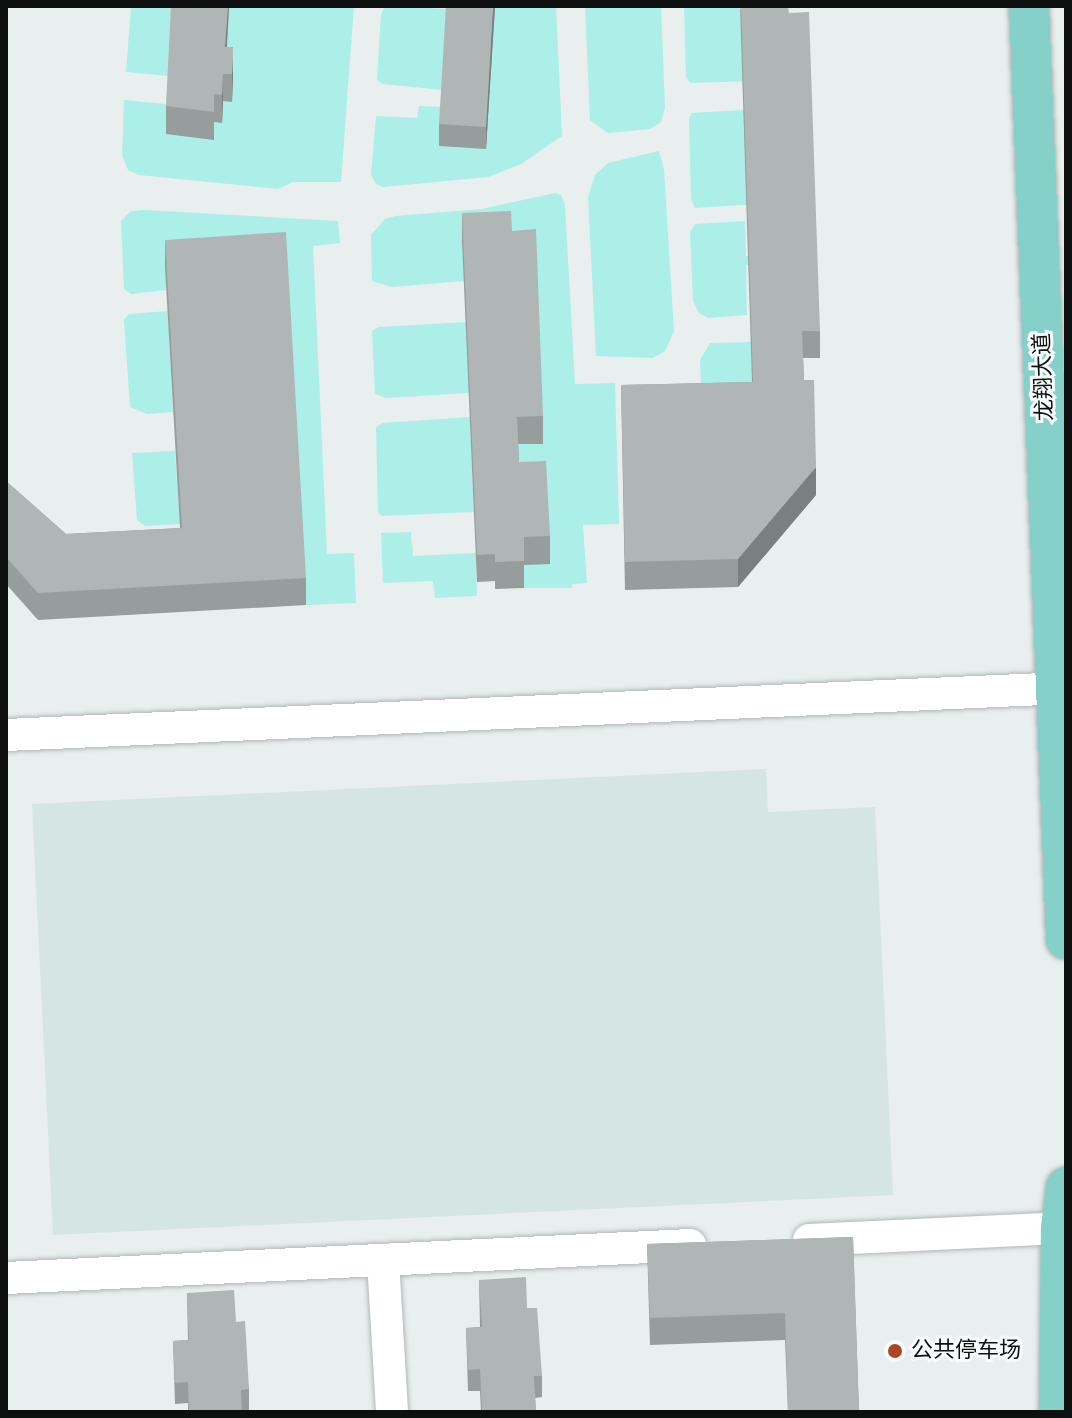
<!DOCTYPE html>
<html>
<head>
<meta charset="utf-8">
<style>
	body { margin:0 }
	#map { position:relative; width:1072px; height:1418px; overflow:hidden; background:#e8efee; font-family:"Varela Round","Noto Sans SC",sans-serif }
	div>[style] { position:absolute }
	.built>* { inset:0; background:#d4e5e3 }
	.green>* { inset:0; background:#abefe8 }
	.roads { filter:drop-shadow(0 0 2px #b1b8b7) drop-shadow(0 0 2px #b1b8b7) }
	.minor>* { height:32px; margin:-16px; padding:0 16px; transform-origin:16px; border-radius:16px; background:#fff }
	.major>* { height:40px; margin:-20px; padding:0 20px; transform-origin:20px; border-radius:20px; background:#86d0ca }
	.wall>* { inset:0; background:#969d9c }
	.shaded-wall>* { inset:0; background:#7a7f7f }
	.building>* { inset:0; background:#afb6b5 }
	.dots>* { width:22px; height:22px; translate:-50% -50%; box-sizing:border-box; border:4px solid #f5fcfb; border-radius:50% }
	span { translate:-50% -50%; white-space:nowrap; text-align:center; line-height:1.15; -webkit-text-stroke:6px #f5fcfb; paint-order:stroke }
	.street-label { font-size:22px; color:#0d100f }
	.poi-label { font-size:22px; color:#0d100f }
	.left { translate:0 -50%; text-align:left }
	.frame { position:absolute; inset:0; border:8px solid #0d100f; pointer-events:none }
</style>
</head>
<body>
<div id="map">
	<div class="built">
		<div style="clip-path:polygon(766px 769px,768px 812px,875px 807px,893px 1195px,53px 1235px,32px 804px)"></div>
	</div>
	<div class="green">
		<div style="clip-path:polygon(131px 6px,354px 6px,341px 182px,293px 182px,278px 189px,139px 175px,128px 170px,122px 155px,124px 100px,166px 104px,168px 76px,126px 72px)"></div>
		<div style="clip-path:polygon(385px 6px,447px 9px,448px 6px,556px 6px,562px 136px,521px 164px,488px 177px,383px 187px,376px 184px,371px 175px,376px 116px,417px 118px,419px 106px,441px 107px,442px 90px,383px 84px,377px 80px,381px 14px)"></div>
		<div style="clip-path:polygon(585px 6px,661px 6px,665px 108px,661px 122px,650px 129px,608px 133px,590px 120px)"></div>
		<div style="clip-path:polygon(684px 6px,739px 6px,755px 81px,690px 83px,686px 77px)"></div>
		<div style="clip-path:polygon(744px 110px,759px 204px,695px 208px,691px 199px,689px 119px,692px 113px)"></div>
		<div style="clip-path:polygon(659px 151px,664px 169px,674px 331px,665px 351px,653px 358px,596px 356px,588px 197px,595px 175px,608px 163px)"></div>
		<div style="clip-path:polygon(555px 193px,561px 195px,565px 205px,575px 384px,615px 383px,619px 524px,583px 525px,587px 583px,572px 584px,572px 588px,524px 588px,519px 490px,464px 281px,392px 287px,372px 281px,371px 235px,385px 219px,395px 216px,482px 209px)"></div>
		<div style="clip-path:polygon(144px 210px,338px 221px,340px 243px,313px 246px,327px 554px,354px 553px,356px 603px,306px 605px,166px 267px,166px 290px,131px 294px,124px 289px,121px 221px,131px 211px)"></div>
		<div style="clip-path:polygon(745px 221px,746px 256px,763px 256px,764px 264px,746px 265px,747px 315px,708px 318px,699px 313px,693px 301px,690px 232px,695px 224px)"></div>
		<div style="clip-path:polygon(168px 311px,173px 412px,147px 414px,130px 407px,124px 320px,129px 314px)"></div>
		<div style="clip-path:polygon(466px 322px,469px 393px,386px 398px,375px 394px,372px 331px,379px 327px)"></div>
		<div style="clip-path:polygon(751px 342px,752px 369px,771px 376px,702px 410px,700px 360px,710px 343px)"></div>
		<div style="clip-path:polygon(470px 417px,474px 512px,382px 516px,378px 512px,376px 427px,383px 423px)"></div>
		<div style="clip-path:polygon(175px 451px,180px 524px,145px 526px,137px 520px,132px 453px)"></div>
		<div style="clip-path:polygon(411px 532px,413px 556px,476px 553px,477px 596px,435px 598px,433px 581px,383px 583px,381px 533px)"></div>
	</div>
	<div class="roads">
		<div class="minor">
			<div style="left:6px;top:735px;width:1061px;rotate:-2.54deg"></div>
			<div style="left:809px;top:1240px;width:252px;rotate:-2.7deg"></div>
			<div style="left:383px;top:1260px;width:152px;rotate:86.6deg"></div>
			<div style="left:6px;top:1278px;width:685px;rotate:-2.76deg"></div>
		</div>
		<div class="major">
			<div style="left:1029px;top:6px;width:934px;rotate:87.73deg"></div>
			<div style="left:1059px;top:1412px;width:184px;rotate:-89.4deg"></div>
			<div style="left:1061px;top:1228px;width:41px;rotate:-83deg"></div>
		</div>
	</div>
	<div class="wall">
		<div style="clip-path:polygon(229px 6px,227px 47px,233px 75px,232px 102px,223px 101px,222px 123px,214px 122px,214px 140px,166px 134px,166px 106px)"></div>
		<div style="clip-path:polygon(495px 6px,486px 149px,439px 146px,439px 124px)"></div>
		<div style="clip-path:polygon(740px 6px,820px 331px,820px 358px,803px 358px,804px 380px,816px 495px,738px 587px,625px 590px,621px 385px,752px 382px)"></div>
		<div style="clip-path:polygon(462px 213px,543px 416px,543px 444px,518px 444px,519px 462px,550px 536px,550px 564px,524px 565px,524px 588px,495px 589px,495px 581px,477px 582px,462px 241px)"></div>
		<div style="clip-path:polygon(165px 240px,306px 578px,306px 605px,38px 620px,6px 584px,6px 481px,66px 534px,180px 528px,165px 267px)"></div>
		<div style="clip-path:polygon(853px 1237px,859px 1412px,788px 1412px,785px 1340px,650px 1345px,647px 1244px)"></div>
		<div style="clip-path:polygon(479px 1280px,527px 1308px,542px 1376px,542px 1397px,535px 1398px,536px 1412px,481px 1412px,480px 1391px,468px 1391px,466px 1328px,480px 1327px)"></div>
		<div style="clip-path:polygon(187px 1293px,236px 1322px,249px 1389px,249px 1411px,242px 1412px,188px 1412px,188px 1403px,175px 1404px,173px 1341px,188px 1340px)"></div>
	</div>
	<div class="shaded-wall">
		<div style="clip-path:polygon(228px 6px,229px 6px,225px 74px,225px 47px)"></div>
		<div style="clip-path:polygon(493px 6px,495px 6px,486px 149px,486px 127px)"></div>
		<div style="clip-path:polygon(233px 47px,233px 75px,232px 102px,232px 74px)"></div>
		<div style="clip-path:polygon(223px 74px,223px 101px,222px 123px,222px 95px)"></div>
		<div style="clip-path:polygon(816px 467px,816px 495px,738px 587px,738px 559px)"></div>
	</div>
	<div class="building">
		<div style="clip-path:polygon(171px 6px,228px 6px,225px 47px,233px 47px,232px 74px,223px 74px,222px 95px,214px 94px,214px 112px,166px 106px)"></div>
		<div style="clip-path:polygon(446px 6px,493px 6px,486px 127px,439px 124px)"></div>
		<div style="clip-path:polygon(741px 6px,788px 6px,789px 13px,809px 12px,820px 331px,802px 331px,804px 380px,814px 380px,816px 467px,738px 559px,625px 562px,621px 385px,753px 382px)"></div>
		<div style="clip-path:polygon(511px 211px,512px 231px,536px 229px,543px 416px,517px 417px,519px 462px,546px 461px,550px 536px,524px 537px,524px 561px,495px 562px,495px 554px,477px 555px,462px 213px)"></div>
		<div style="clip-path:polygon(286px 232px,306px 578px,38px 593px,6px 557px,6px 481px,66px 534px,182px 528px,165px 240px)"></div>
		<div style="clip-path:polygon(853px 1237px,859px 1412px,788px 1412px,785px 1313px,650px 1318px,647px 1244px)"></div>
		<div style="clip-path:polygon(526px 1277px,527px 1308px,537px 1308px,542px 1376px,534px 1376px,536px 1412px,482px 1412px,480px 1369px,468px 1370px,466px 1328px,482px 1327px,479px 1280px)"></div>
		<div style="clip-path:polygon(234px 1290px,236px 1322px,245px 1321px,249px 1389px,241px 1390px,242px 1412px,189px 1412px,188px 1382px,175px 1383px,173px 1341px,189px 1340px,187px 1293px)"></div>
	</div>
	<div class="dots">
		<div style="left:895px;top:1351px;background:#ad4525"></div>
	</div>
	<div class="street-label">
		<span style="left:1044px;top:377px;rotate:-92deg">龙翔大道</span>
	</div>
	<div class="poi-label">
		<span class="left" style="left:911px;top:1351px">公共停车场</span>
	</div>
	<div class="frame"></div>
</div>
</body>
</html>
